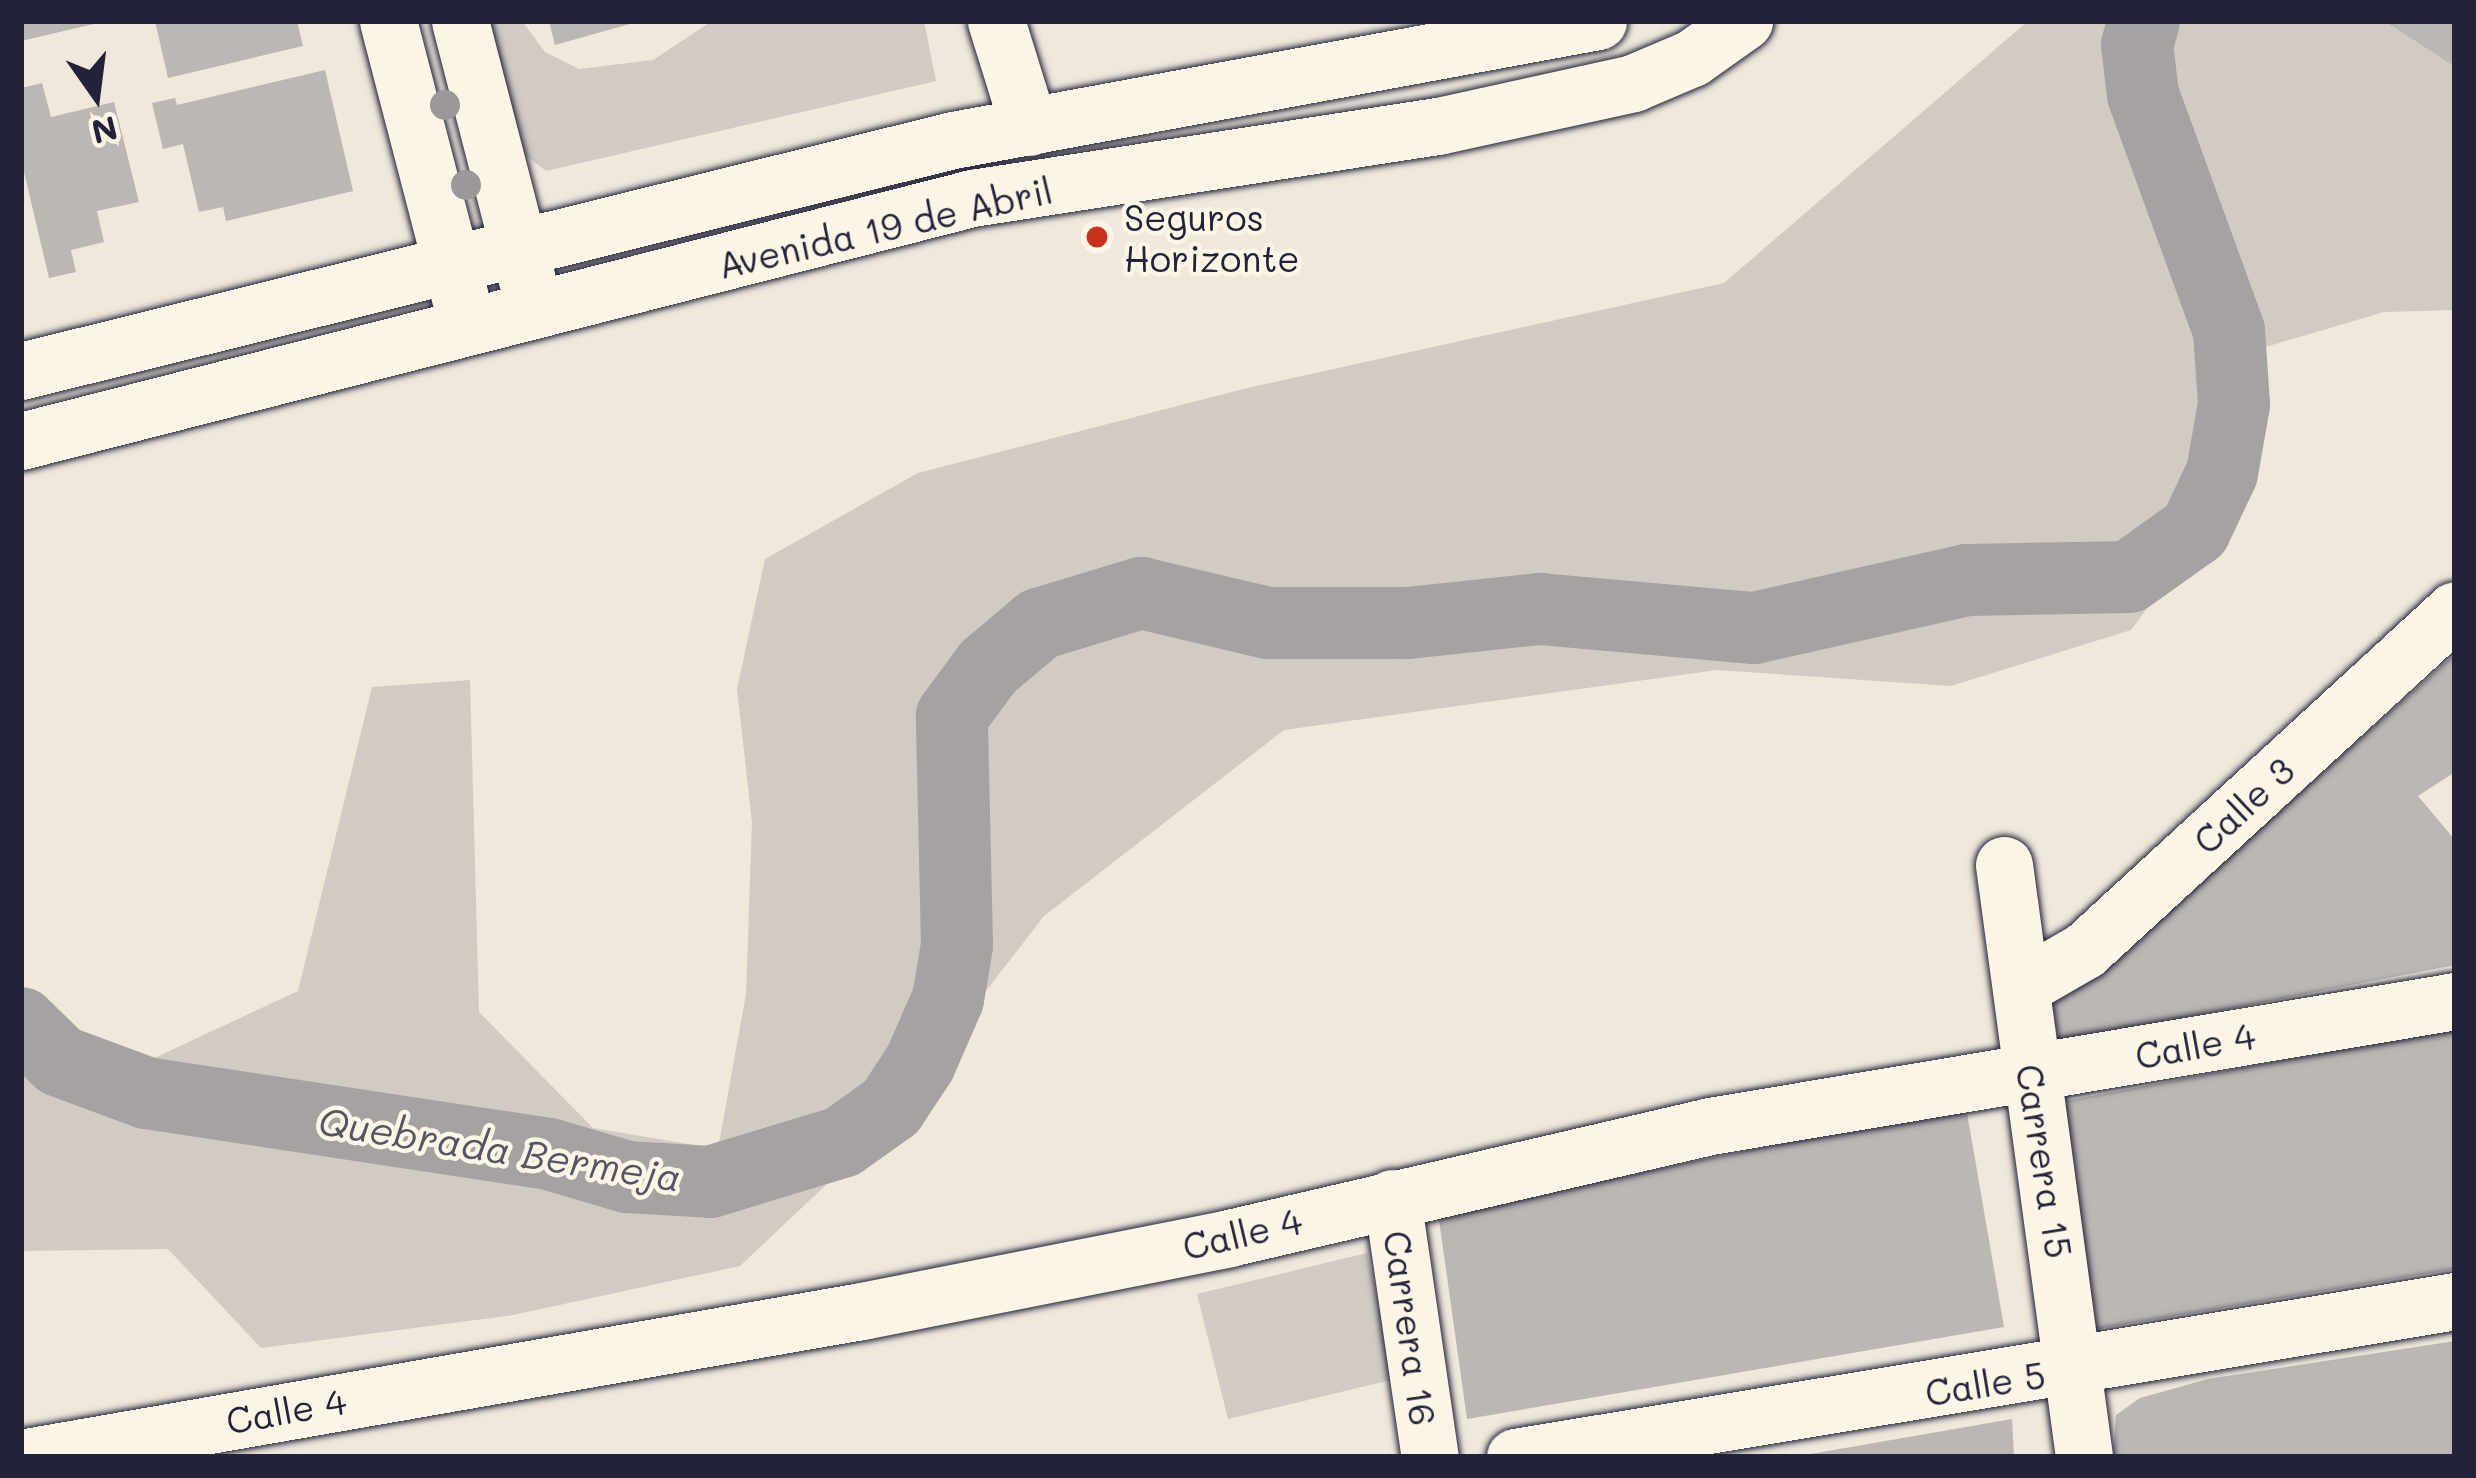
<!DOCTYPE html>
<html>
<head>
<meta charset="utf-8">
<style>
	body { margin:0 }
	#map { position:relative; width:2476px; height:1478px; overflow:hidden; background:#efe8db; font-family:Mali,sans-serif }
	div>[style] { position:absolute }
	.green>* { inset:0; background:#d1cbc3 }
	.river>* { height:72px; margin:-36px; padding:0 36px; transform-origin:36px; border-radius:36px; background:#a6a2a2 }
	.building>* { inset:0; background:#bcb7b3 }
	.roads { filter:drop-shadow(0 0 3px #22223b) drop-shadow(0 0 3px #22223b) }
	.minor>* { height:57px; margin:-28.5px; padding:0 28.5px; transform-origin:28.5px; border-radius:28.5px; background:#fcf5e5 }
	.trees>* { width:30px; height:30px; margin:-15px; border-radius:50%; background:#9b979a }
	.dots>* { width:33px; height:33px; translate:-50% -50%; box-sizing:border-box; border:6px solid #fcf5e5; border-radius:50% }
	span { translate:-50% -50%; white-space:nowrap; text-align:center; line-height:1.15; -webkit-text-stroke:9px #fcf5e5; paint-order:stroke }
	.poi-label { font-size:36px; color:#22223b }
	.left { translate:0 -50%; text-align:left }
	.street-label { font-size:36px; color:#22223b }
	.water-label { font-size:39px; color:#575564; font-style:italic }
	.frame { position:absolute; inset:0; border:24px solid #22223b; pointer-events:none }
	.north { position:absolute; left:36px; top:36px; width:120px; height:120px; -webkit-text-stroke:9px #fcf5e5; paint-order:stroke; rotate:166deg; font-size:33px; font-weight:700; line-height:48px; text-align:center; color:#22223b }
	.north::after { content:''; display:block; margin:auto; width:42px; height:54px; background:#22223b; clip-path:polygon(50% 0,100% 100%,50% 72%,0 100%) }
</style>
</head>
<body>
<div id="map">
	<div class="green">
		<div style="clip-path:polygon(487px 21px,522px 21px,545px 52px,579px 69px,653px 60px,712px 21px,924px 21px,936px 81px,546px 171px,517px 149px)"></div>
		<div style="clip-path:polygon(2028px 21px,2384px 21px,2455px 67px,2455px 310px,2384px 312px,2235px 356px,2243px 480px,2131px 630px,1951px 686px,1717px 670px,1284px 730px,1044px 916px,863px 1150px,740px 1266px,513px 1315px,261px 1348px,168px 1249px,21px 1251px,21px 993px,37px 1019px,148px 1061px,298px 991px,372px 687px,470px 680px,479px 1012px,593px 1128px,718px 1149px,746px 994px,752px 822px,737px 689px,765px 559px,918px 473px,1247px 388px,1724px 283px)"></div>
		<div style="clip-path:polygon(1367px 1253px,1395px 1379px,1228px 1419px,1197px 1294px)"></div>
	</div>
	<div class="river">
		<div style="left:21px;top:1023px;width:54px;rotate:44.3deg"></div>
		<div style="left:60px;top:1061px;width:92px;rotate:20.4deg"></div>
		<div style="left:146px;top:1093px;width:408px;rotate:8.6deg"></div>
		<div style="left:549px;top:1154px;width:81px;rotate:16.4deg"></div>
		<div style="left:627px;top:1177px;width:83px;rotate:3.4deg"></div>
		<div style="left:710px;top:1182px;width:138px;rotate:-16.9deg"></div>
		<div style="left:842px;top:1142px;width:60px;rotate:-35.5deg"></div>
		<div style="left:891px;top:1107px;width:53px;rotate:-56.6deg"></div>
		<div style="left:920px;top:1063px;width:70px;rotate:-66.4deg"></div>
		<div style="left:948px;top:999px;width:55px;rotate:-80.5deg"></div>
		<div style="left:957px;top:945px;width:229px;rotate:-91.3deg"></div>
		<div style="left:952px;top:716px;width:61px;rotate:-53.7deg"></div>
		<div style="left:988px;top:667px;width:67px;rotate:-40.1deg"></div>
		<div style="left:1039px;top:624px;width:107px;rotate:-16.9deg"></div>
		<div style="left:1141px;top:593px;width:130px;rotate:13.3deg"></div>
		<div style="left:1268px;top:623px;width:140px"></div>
		<div style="left:1408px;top:623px;width:133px;rotate:-6.1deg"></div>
		<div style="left:1540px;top:609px;width:215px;rotate:5.1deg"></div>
		<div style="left:1754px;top:628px;width:218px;rotate:-12.7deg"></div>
		<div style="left:1967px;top:580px;width:162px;rotate:-1.1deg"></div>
		<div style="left:2129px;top:577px;width:81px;rotate:-35.5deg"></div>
		<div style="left:2195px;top:530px;width:63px;rotate:-64.7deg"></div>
		<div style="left:2222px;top:473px;width:70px;rotate:-80.1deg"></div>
		<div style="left:2234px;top:404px;width:73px;rotate:-93.9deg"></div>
		<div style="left:2229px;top:331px;width:251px;rotate:-110deg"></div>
		<div style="left:2143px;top:95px;width:50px;rotate:-96.8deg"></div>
		<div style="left:2137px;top:45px;width:25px;rotate:-74deg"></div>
	</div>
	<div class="building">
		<div style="clip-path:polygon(21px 21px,98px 21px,98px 23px,21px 41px)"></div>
		<div style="clip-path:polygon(155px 21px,297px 21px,303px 46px,168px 78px)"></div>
		<div style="clip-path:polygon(549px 21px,637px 21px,637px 22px,555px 45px)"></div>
		<div style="clip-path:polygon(2384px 21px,2455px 21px,2455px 67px)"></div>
		<div style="clip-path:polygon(325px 70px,353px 191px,226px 221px,223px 207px,199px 212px,183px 144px,163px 149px,152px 103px,175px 98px,177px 105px)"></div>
		<div style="clip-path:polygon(42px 83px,51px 117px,114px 102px,139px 202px,97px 211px,104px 242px,71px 250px,76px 272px,49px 278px,21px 159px,21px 88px)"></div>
		<div style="clip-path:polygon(2455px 654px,2455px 772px,2418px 796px,2455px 840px,2455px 965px,2059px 1042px,2049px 995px,2210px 873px)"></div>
		<div style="clip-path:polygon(2455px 1028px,2455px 1269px,2090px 1330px,2054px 1103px)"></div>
		<div style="clip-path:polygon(1966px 1107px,2004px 1327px,1467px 1419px,1438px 1213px)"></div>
		<div style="clip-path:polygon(2455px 1341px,2455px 1457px,2113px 1457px,2116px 1415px,2140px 1398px,2208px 1379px)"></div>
		<div style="clip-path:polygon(2012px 1419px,2014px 1457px,1805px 1457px,1805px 1455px)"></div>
	</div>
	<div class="roads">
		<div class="minor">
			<div style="left:388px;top:21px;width:285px;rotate:75.4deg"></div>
			<div style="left:460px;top:21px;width:268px;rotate:75.5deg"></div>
			<div style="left:996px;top:21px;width:111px;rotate:72.7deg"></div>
			<div style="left:21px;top:371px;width:960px;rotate:-13.92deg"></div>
			<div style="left:953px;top:140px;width:656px;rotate:-10.45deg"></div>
			<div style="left:21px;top:441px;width:982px;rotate:-14.33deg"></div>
			<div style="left:972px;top:198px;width:472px;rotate:-8.8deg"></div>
			<div style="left:1438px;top:126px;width:200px;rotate:-12.4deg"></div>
			<div style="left:1633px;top:83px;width:64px;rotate:-23deg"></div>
			<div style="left:1692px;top:58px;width:64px;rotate:-35.4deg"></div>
			<div style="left:2004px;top:865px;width:597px;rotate:82.3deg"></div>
			<div style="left:2021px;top:987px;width:74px;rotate:-30deg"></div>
			<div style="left:2085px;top:950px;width:502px;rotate:-42.58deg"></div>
			<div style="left:1392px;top:1198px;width:262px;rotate:81.7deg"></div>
			<div style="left:26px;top:1457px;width:849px;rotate:-9.91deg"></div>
			<div style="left:862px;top:1311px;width:374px;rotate:-11.2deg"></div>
			<div style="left:1229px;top:1238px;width:494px;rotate:-13.1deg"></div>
			<div style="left:1710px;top:1126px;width:755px;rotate:-9.52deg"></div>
			<div style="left:1515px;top:1457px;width:953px;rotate:-9.42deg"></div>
		</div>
	</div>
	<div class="trees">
		<div style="left:445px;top:105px"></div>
		<div style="left:466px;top:185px"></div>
	</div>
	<div class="dots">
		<div style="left:1097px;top:237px;background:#c8321e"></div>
	</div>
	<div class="poi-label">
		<span class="left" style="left:1124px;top:237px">Seguros<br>Horizonte</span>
	</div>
	<div class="street-label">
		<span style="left:885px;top:227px;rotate:-13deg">Avenida 19 de Abril</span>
		<span style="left:2243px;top:805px;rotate:-43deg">Calle 3</span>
		<span style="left:2195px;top:1045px;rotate:-10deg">Calle 4</span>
		<span style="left:2045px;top:1161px;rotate:81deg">Carrera 15</span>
		<span style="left:1242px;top:1233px;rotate:-13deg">Calle 4</span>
		<span style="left:1411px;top:1328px;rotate:82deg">Carrera 16</span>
		<span style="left:1985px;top:1383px;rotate:-9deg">Calle 5</span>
		<span style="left:286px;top:1410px;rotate:-10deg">Calle 4</span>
	</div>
	<div class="water-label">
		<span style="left:500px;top:1149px;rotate:9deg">Quebrada Bermeja</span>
	</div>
	<div class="frame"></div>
	<div class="north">N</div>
</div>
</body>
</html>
